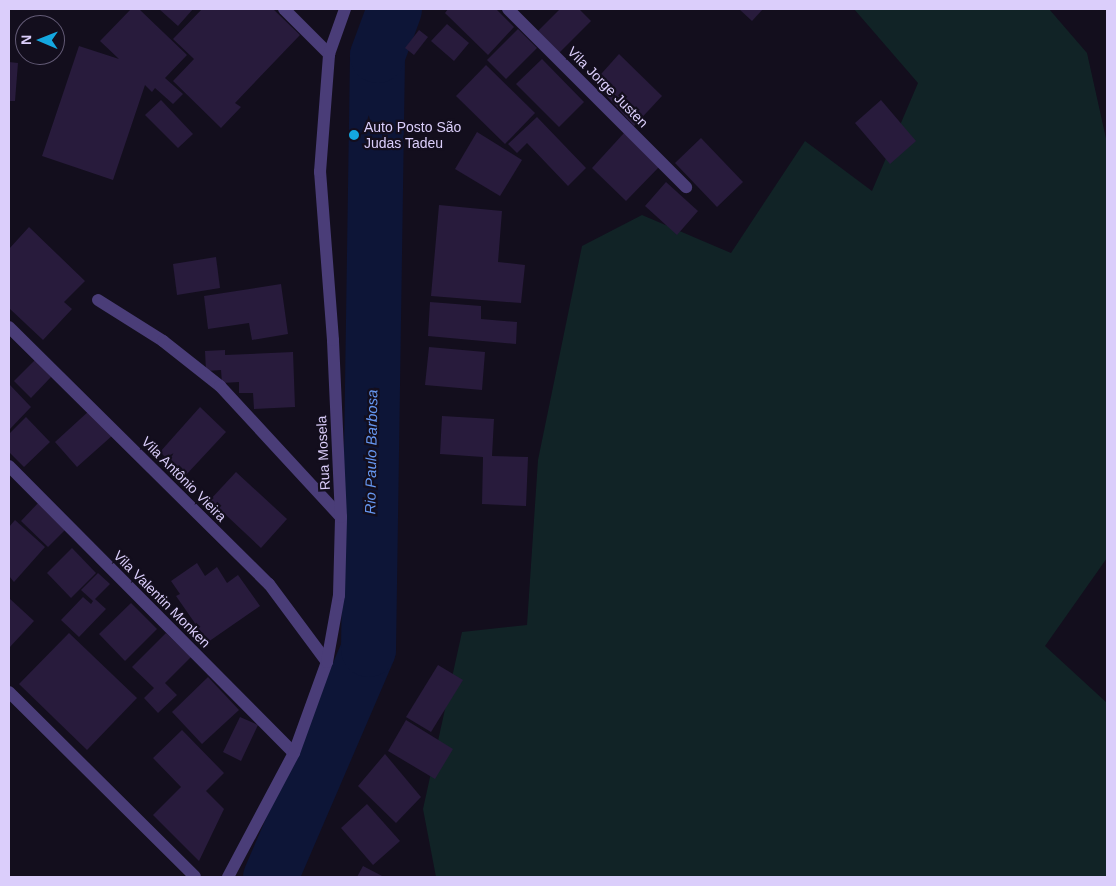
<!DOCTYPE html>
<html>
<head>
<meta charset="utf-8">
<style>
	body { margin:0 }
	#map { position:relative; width:1116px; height:886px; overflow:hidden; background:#130e1d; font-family:Arial,sans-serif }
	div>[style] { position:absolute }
	.green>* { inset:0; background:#112326 }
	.river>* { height:55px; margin:-27.5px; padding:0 27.5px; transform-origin:27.5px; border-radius:27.5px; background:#0d1537 }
	.building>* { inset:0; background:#281b3c }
	.minor>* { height:12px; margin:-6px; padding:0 6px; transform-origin:6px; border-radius:6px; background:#4a3d78 }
	.dots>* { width:14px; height:14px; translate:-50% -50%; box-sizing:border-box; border:2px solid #130e1d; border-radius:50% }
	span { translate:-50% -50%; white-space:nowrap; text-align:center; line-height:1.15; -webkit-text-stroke:4.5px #130e1d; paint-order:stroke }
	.street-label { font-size:14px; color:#dbcefb }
	.poi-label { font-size:14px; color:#dbcefb }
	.left { translate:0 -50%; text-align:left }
	.water-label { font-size:15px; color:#6697f1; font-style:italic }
	.frame { position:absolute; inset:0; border:10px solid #dbcefb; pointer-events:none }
	.north { position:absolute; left:15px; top:15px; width:50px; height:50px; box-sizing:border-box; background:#130e1d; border:1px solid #635b76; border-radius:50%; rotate:271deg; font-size:14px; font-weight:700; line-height:20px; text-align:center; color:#dbcefb }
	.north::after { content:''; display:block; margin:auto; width:18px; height:22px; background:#14a7e0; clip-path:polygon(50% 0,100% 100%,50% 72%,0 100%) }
</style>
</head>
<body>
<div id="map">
	<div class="green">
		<div style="clip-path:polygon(854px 9px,1049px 9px,1087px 53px,1107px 143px,1107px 558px,1045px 646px,1107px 703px,1107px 877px,436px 877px,423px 809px,462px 632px,527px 625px,538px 460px,582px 246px,642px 215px,731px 253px,805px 141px,872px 191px,918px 83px)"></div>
	</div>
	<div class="river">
		<div style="left:270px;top:877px;width:248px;rotate:-66.7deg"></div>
		<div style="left:368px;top:649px;width:594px;rotate:-89.13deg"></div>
		<div style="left:377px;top:55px;width:49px;rotate:-69.7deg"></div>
	</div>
	<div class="building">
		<div style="clip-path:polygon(131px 9px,139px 9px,187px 55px,165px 78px,183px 94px,173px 104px,155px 88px,152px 92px,145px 85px,113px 180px,42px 156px,79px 46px,119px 59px,100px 41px)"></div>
		<div style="clip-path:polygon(159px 9px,193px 9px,178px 26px)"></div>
		<div style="clip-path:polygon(202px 9px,273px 9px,300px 35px,235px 103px,241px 107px,221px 128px,173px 81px,194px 59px,173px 39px)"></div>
		<div style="clip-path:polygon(448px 9px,496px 9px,514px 27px,488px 55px,445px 13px)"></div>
		<div style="clip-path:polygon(560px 9px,579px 9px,591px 21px,559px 53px,538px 31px)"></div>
		<div style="clip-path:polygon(739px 9px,763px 9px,752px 21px)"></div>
		<div style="clip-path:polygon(447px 24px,469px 43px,454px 61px,431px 41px)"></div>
		<div style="clip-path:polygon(518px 29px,537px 48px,506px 79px,487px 60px)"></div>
		<div style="clip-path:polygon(419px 30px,428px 37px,414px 55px,405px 48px)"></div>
		<div style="clip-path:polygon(619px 54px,662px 96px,634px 126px,594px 82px)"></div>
		<div style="clip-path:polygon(542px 59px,584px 102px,559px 127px,516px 84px)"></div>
		<div style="clip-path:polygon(9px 62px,18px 63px,15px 101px,9px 101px)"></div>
		<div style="clip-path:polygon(486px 65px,535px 113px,505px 144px,456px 96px)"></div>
		<div style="clip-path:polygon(161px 100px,193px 134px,178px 148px,145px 115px)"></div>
		<div style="clip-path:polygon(881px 100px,916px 141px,890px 164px,855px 123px)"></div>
		<div style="clip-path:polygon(537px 117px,586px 168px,568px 186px,527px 143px,517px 153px,508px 144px)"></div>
		<div style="clip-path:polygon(477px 132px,522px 160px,500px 196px,455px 169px)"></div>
		<div style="clip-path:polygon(624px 133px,659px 167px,626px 201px,592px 168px)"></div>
		<div style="clip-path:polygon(701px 138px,743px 182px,717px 207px,675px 163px)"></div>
		<div style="clip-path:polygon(666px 182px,698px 211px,677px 235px,645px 206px)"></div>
		<div style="clip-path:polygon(439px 205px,502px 211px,498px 262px,525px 265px,521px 303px,431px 296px)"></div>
		<div style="clip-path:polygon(29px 227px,85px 281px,64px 302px,72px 309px,43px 340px,9px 308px,9px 249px)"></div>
		<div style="clip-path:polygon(216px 257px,220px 288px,177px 295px,173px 264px)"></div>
		<div style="clip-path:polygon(281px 284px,288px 334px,252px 340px,249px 323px,208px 329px,204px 296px)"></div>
		<div style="clip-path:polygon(430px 302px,481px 306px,481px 319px,517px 322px,516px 344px,428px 336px)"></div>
		<div style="clip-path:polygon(429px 347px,485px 352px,482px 390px,425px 385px)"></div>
		<div style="clip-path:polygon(225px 350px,225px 355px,293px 352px,295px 407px,254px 409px,253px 393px,239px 393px,239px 382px,222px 383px,221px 370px,206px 371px,205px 351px)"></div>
		<div style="clip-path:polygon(35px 360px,51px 377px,31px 398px,14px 381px)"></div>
		<div style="clip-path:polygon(9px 384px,31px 407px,9px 430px)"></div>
		<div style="clip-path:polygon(200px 407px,226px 432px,185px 476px,160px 452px)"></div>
		<div style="clip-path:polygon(90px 410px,113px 435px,77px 467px,55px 442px)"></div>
		<div style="clip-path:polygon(442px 416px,494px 419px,492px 456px,528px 457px,526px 506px,482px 504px,483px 457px,440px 454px)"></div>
		<div style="clip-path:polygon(26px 417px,50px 442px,24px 467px,9px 452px,9px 434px)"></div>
		<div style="clip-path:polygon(236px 472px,287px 519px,261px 548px,210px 500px)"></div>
		<div style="clip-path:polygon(40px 501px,67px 528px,48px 547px,21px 521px)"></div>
		<div style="clip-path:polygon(15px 520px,45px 547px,14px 582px,9px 576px,9px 527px)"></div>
		<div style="clip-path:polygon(72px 548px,96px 573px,71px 598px,47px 573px)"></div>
		<div style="clip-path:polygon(197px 563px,205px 576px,217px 567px,227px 583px,238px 575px,260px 606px,208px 642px,176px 596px,180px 594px,171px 581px)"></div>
		<div style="clip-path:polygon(98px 573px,110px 584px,95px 599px,106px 609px,79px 637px,61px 620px,83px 597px,91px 604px,93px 601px,81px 590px)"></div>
		<div style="clip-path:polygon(9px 598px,34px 621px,9px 648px)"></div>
		<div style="clip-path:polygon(131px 603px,157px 629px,125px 661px,99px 634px)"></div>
		<div style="clip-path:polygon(69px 633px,137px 698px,87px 750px,19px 684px)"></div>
		<div style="clip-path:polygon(166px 633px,191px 657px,165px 683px,177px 695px,158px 713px,144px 698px,154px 688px,132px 667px)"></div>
		<div style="clip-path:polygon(438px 665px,463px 680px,431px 732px,406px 717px)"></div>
		<div style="clip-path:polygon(208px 677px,239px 710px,202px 744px,172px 712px)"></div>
		<div style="clip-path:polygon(240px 717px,258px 725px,241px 761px,223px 752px)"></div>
		<div style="clip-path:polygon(406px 720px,453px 749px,435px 779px,388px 751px)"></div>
		<div style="clip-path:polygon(182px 730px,224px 773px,206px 791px,224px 809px,199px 861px,153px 815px,181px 787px,153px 758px)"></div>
		<div style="clip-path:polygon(385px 754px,421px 797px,396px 823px,358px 786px)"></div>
		<div style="clip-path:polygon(367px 804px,400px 841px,373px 865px,341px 828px)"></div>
		<div style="clip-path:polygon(363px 866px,384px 877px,357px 877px)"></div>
	</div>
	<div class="minor">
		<div style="left:284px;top:9px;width:64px;rotate:45deg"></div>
		<div style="left:508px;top:9px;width:252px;rotate:45deg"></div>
		<div style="left:98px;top:300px;width:77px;rotate:32.2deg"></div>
		<div style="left:163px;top:341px;width:73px;rotate:38.3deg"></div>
		<div style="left:220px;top:386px;width:178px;rotate:47.3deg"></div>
		<div style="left:9px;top:327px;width:366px;rotate:44.7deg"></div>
		<div style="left:269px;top:584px;width:97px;rotate:53.4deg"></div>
		<div style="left:9px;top:466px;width:404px;rotate:45.2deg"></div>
		<div style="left:9px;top:692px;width:262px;rotate:44.8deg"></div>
		<div style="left:228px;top:877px;width:140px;rotate:-62deg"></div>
		<div style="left:294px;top:753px;width:97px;rotate:-70.1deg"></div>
		<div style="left:327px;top:662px;width:68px;rotate:-79.8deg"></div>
		<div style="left:339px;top:595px;width:78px;rotate:-88.5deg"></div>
		<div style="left:341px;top:517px;width:177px;rotate:-92.6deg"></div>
		<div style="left:333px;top:340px;width:169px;rotate:-94.4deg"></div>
		<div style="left:320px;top:172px;width:118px;rotate:-85.6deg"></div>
		<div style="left:329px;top:54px;width:48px;rotate:-70.4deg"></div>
	</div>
	<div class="dots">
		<div style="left:354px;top:135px;background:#14a7e0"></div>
	</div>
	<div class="street-label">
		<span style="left:608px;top:87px;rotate:45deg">Vila Jorge Justen</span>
		<span style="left:323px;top:453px;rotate:-93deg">Rua Mosela</span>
		<span style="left:184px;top:479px;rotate:45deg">Vila Antônio Vieira</span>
		<span style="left:162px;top:599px;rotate:45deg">Vila Valentin Monken</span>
	</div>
	<div class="poi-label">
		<span class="left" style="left:364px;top:135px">Auto Posto São<br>Judas Tadeu</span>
	</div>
	<div class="water-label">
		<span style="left:371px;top:452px;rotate:-89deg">Rio Paulo Barbosa</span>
	</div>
	<div class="frame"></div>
	<div class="north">N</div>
</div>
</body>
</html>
